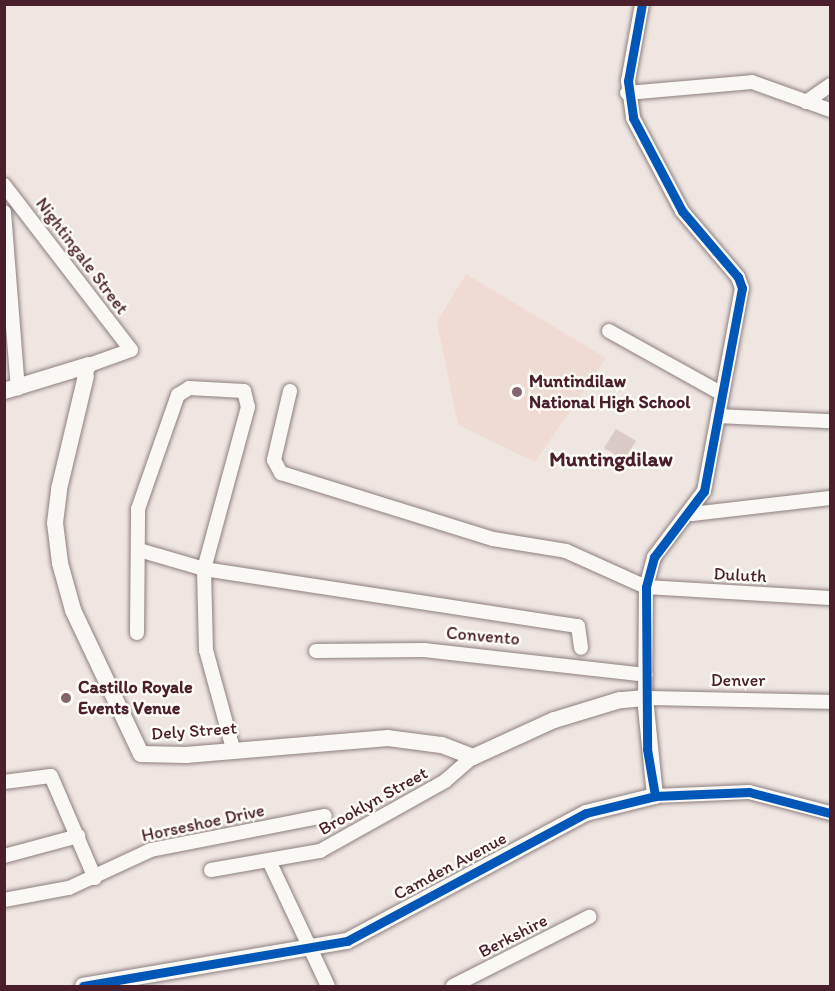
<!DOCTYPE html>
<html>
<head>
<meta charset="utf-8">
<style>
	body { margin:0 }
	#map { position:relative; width:835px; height:991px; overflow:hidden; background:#efe5e1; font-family:Itim,sans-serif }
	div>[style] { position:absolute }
	.built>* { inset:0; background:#efdbd3 }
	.building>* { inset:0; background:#dbcbc6 }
	.roads { filter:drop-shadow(0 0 2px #8d8080) drop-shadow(0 0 2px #8d8080) }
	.minor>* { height:14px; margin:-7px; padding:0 7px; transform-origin:7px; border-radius:7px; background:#f9f8f5 }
	.tertiary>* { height:16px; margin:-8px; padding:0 8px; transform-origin:8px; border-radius:8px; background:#f9f8f5 }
	.cycleway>* { height:9px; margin:-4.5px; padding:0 4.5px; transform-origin:4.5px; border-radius:4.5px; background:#0057b8 }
	.dots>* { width:16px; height:16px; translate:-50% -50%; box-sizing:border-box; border:3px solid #fdfcf7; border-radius:50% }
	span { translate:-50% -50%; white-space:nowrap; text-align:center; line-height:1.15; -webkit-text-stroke:5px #fdfcf7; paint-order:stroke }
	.street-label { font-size:18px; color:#4a1f2b }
	.poi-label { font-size:18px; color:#4a1f2b; font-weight:700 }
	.left { translate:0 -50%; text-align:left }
	.quarter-label { font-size:21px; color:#4a1f2b; font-weight:700 }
	.frame { position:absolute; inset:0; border:6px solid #4a1f2b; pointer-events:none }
</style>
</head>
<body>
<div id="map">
	<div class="built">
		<div style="clip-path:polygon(466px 274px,606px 358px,535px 462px,458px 425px,437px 322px)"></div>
	</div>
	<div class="building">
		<div style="clip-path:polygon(616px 429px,636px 441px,624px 460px,604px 448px)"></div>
	</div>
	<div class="roads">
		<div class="minor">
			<div style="left:642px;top:4px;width:78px;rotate:100.3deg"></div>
			<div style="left:628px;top:81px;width:37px;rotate:82deg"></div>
			<div style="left:633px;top:118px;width:105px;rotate:62.2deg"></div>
			<div style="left:682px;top:211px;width:87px;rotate:49.7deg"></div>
			<div style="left:738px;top:277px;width:12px;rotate:70deg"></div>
			<div style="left:742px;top:288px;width:207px;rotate:100.6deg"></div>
			<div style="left:704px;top:491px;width:83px;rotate:127.1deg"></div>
			<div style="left:654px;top:557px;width:31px;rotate:105deg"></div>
			<div style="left:646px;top:587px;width:111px;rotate:90.5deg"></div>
			<div style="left:645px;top:698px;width:185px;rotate:1.2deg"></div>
			<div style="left:627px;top:93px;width:125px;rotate:-5deg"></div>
			<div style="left:752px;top:82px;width:83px;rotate:19.7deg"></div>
			<div style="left:806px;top:102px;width:29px;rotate:-35deg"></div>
			<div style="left:4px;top:185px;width:208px;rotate:52.4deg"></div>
			<div style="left:131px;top:350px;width:45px;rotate:160.3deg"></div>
			<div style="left:89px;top:365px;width:9px;rotate:111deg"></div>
			<div style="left:4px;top:212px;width:177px;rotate:85.5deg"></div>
			<div style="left:609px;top:331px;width:129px;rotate:29.1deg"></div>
			<div style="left:290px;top:391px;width:71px;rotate:103.1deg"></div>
			<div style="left:274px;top:460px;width:15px;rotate:62deg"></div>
			<div style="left:281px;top:473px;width:222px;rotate:17.3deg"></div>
			<div style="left:493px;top:539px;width:74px;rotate:9.3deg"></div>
			<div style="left:566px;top:551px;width:88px;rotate:24.2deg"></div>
			<div style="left:646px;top:587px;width:184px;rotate:3.4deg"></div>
			<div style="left:718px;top:416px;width:112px;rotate:2.6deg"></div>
			<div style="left:692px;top:514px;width:139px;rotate:-6.6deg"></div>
			<div style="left:139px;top:550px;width:68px;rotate:16.3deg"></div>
			<div style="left:204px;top:569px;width:378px;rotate:8.7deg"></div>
			<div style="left:578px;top:626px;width:22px;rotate:82deg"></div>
			<div style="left:137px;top:633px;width:124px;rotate:-89.5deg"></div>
			<div style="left:138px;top:509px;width:121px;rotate:-70.7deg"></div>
			<div style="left:178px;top:395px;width:13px;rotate:-32deg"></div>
			<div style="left:189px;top:388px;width:55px;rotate:3.1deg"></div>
			<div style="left:244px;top:391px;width:16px;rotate:76deg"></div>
			<div style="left:248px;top:407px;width:168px;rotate:105.2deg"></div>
			<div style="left:204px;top:569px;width:81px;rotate:88.6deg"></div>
			<div style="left:206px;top:650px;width:103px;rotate:74.7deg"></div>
			<div style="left:316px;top:651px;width:108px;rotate:-0.5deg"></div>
			<div style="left:424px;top:650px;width:223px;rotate:6.4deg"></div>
			<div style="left:4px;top:782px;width:47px;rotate:-7.3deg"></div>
			<div style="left:51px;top:776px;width:111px;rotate:66.7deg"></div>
			<div style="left:655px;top:796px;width:94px;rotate:-2.4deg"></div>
			<div style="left:749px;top:792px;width:84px;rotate:14.5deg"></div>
			<div style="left:4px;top:856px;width:77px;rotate:-15.1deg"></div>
			<div style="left:270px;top:863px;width:136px;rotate:64.8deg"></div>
			<div style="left:211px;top:870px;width:111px;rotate:-9.9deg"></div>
			<div style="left:320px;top:851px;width:143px;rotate:-29.2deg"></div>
			<div style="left:445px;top:781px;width:37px;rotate:-41deg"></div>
			<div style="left:4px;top:900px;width:66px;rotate:-10.5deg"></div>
			<div style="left:69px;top:888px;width:90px;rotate:-24.9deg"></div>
			<div style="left:151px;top:850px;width:177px;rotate:-11.1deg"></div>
			<div style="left:453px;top:986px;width:153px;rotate:-26.9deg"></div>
		</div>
		<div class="tertiary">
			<div style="left:4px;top:391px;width:89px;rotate:-17deg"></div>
			<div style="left:83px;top:986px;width:268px;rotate:-9.7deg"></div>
			<div style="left:347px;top:941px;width:271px;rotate:-28.2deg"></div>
			<div style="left:586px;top:813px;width:71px;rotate:-13.8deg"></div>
			<div style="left:655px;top:796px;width:99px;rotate:-95.8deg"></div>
			<div style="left:645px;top:698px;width:25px;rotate:175deg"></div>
			<div style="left:620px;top:700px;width:69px;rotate:163.1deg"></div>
			<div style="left:554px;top:720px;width:89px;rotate:155.4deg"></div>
			<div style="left:473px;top:757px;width:34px;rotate:-159deg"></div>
			<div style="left:441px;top:745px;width:53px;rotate:-172.5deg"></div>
			<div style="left:388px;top:738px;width:203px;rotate:175.2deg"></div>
			<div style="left:186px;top:755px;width:45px;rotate:-178.7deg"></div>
			<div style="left:141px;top:754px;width:159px;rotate:-115.3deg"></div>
			<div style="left:73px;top:610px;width:49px;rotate:-105.5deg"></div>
			<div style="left:60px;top:563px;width:40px;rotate:-97.1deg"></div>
			<div style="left:55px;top:523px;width:34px;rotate:-83deg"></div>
			<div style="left:59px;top:489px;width:116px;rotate:-76.6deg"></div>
		</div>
	</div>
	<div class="cycleway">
		<div style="left:642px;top:4px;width:78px;rotate:100.3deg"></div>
		<div style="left:628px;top:81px;width:37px;rotate:82deg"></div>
		<div style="left:633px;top:118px;width:105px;rotate:62.2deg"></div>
		<div style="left:682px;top:211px;width:87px;rotate:49.7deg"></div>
		<div style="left:738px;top:277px;width:12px;rotate:70deg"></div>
		<div style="left:742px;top:288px;width:207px;rotate:100.6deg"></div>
		<div style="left:704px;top:491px;width:83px;rotate:127.1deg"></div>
		<div style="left:654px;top:557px;width:31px;rotate:105deg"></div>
		<div style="left:646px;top:587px;width:162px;rotate:89.6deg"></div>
		<div style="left:647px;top:749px;width:48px;rotate:80.3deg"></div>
		<div style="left:83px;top:986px;width:268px;rotate:-9.7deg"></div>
		<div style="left:347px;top:941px;width:271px;rotate:-28.2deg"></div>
		<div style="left:586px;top:813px;width:71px;rotate:-13.8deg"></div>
		<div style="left:655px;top:796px;width:94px;rotate:-2.4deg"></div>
		<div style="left:749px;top:792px;width:84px;rotate:14.5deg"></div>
	</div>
	<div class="dots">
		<div style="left:517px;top:392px;background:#84646b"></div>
		<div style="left:66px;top:698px;background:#84646b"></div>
	</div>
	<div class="street-label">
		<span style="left:82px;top:256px;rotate:53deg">Nightingale Street</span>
		<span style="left:740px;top:575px;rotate:3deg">Duluth</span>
		<span style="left:483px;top:636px;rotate:5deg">Convento</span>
		<span style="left:738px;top:680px">Denver</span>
		<span style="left:194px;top:731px;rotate:-4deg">Dely Street</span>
		<span style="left:373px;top:801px;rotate:-29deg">Brooklyn Street</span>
		<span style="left:203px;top:823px;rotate:-12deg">Horseshoe Drive</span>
		<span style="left:450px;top:866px;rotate:-28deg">Camden Avenue</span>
		<span style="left:513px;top:936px;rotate:-27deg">Berkshire</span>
	</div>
	<div class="poi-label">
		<span class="left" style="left:529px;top:392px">Muntindilaw<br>National High School</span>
		<span class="left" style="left:78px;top:698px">Castillo Royale<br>Events Venue</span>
	</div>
	<div class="quarter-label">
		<span style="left:611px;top:459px">Muntingdilaw</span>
	</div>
	<div class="frame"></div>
</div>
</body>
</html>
